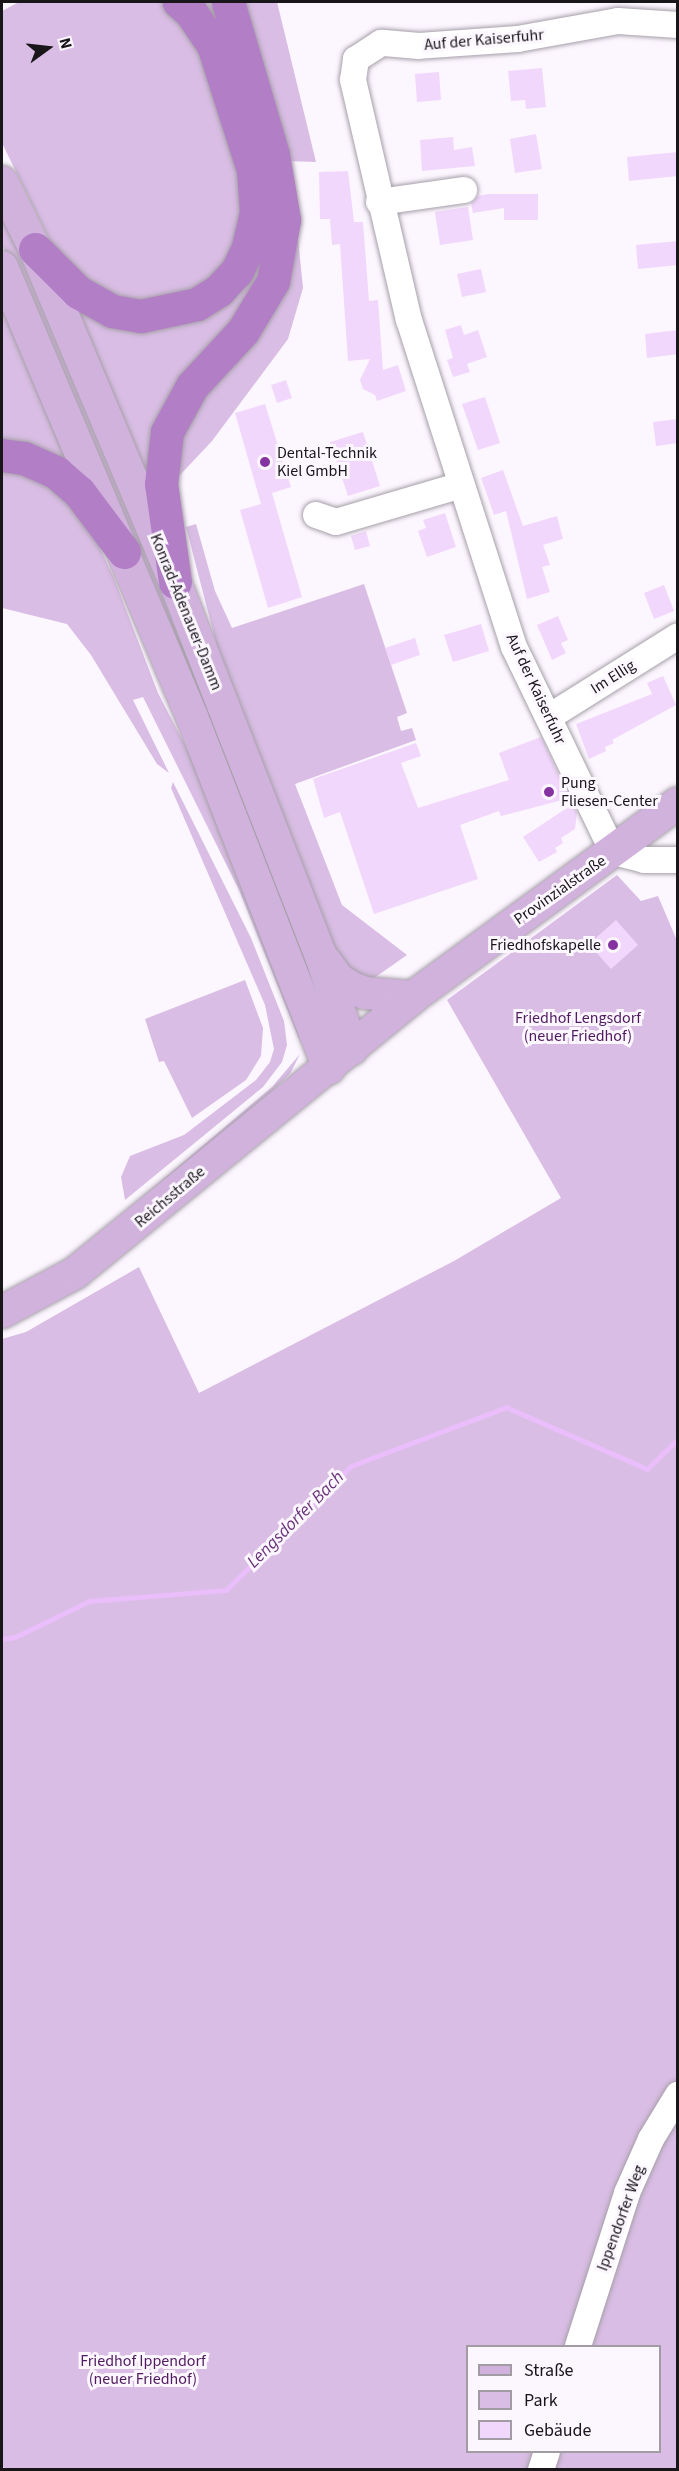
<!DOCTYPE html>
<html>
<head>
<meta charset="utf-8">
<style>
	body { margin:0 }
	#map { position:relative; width:679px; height:2471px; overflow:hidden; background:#fcf6fe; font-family:"Source Sans 3",sans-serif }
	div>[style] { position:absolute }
	.green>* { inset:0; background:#d9bde4 }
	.stream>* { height:5px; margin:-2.5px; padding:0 2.5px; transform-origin:2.5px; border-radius:2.5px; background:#eabefa }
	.building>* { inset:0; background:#f2d7fc }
	.roads { filter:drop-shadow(0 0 2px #a69fa9) drop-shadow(0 0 2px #a69fa9) }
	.minor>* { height:26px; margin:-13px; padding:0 13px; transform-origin:13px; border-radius:13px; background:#fff }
	.major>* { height:32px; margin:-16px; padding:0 16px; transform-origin:16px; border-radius:16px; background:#d1b2dd }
	.highway>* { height:33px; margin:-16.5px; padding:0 16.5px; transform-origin:16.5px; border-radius:16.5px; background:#b27ec6 }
	.dots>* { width:16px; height:16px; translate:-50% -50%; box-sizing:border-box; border:3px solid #fcf6fe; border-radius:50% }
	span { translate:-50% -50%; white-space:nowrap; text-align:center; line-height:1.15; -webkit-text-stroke:6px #fcf6fe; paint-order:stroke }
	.street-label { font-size:16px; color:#19161a }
	.poi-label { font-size:16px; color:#19161a }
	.left { translate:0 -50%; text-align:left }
	.right { translate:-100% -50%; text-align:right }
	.park-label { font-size:16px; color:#501b61 }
	.water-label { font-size:18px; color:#68337a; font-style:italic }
	.frame { position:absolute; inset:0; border:3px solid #19161a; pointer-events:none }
	.legend { position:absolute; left:466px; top:2345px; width:195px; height:108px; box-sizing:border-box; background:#fcf6fe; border:2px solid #a19ca3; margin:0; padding:8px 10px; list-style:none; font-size:18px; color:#19161a }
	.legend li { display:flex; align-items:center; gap:12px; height:30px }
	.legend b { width:30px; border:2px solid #a19ca3 }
	.north { position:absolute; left:18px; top:18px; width:60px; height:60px; -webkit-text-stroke:4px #fcf6fe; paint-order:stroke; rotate:75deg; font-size:16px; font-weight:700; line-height:24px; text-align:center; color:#19161a }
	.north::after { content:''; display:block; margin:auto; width:21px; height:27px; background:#19161a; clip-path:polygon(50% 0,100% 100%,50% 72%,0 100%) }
</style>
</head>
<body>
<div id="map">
	<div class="green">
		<div style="clip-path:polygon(19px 2px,160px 2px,175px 11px,196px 41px,245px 189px,235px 251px,203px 290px,160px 305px,95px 292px,52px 245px,2px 143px,2px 11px)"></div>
		<div style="clip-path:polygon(192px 2px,220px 2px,269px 170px,271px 240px,241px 312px,177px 391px,155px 437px,149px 482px,72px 301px,101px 320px,135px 328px,191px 320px,241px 285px,252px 261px,264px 218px,265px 197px,258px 151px,226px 57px)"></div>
		<div style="clip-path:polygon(240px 2px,277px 2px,316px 162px,286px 161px)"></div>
		<div style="clip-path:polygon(2px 209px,110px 455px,334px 1016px,323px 1024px,42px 335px,2px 245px)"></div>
		<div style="clip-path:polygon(298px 239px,303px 288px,288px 339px,212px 441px,180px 475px,178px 448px,199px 405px,233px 361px,291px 270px)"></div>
		<div style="clip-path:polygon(2px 304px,75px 476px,2px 445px)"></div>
		<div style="clip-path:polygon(2px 470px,48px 481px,85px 516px,114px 578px,158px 693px,195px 764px,295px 1015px,300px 1041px,239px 890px,143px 697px,133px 700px,169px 773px,157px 764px,91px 655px,67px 624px,2px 608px)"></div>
		<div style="clip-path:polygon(196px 524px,215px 591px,232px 628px,364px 584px,407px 713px,397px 717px,401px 731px,412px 728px,416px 740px,295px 784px,342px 905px,407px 955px,367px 983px,338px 965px,221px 662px,186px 527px)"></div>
		<div style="clip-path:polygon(173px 782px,251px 938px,284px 1021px,287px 1045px,282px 1062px,263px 1087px,125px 1200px,121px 1177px,130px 1156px,184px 1135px,256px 1080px,270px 1062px,274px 1049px,265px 1005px,171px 788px)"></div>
		<div style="clip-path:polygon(evenodd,617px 875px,641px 901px,658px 896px,678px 943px,677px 2469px,7px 2470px,2px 2466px,2px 1339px,26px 1332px,139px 1267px,199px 1393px,454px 1261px,561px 1198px,447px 1000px,617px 875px,468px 2346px,660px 2346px,660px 2452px,468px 2452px,468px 2346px)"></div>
		<div style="clip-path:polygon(245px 980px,263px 1028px,261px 1056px,246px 1080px,192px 1118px,164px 1061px,159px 1062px,145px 1019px)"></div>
		<div style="clip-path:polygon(300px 1054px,290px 1074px,272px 1091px,134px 1208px,132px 1206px,272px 1087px)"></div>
	</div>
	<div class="stream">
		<div style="left:2px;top:1639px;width:13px;rotate:-9deg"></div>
		<div style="left:15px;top:1637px;width:82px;rotate:-25.9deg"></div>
		<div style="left:89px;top:1601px;width:137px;rotate:-4.6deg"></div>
		<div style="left:226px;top:1590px;width:176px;rotate:-44.8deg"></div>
		<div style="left:351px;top:1466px;width:166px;rotate:-20.8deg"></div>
		<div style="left:506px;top:1407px;width:154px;rotate:23.7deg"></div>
		<div style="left:647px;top:1469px;width:43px;rotate:-44.1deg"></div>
	</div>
	<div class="building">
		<div style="clip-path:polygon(542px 68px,546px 107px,526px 109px,525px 100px,511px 101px,508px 71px)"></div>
		<div style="clip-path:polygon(439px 72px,441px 100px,417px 102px,415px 74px)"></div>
		<div style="clip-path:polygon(536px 134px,542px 169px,515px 173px,510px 139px)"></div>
		<div style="clip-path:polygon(453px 137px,454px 150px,472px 147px,475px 166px,422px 171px,420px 140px)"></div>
		<div style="clip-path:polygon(678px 152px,678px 176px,629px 181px,627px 157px)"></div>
		<div style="clip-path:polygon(348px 171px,354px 222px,363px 222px,369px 301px,378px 300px,383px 370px,398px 365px,406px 391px,377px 401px,375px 395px,363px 389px,360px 380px,370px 359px,348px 361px,340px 244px,332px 245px,330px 219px,320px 219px,319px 172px)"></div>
		<div style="clip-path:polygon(488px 194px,538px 194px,538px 220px,504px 220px,504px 208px,473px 213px,471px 203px,478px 196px)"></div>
		<div style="clip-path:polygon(468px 207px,473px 240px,440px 245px,435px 212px)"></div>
		<div style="clip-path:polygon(678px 241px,678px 265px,638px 269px,636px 245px)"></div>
		<div style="clip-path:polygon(481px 269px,486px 292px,462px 297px,457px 274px)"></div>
		<div style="clip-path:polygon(461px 325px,464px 335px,478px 330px,487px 357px,467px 364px,470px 372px,453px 377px,447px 360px,453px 358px,445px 330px)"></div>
		<div style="clip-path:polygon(678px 330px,678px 354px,647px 358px,645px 334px)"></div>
		<div style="clip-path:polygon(286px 380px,292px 398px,277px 403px,271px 385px)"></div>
		<div style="clip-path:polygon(485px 397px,500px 443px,478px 450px,462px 404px)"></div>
		<div style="clip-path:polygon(265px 404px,291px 487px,272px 493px,302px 597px,268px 608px,240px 510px,261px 504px,235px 413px)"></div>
		<div style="clip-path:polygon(678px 419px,678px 443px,656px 446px,653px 422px)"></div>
		<div style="clip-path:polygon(363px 432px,380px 486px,348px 496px,330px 442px)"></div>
		<div style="clip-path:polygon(503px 470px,523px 526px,557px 516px,563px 539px,543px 545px,550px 565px,542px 567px,550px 592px,527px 599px,506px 511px,494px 515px,481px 478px)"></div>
		<div style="clip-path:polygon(445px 513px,456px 547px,427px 557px,418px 531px,426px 528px,423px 520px)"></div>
		<div style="clip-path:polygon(366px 531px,370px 546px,355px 550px,351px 536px)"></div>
		<div style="clip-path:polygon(664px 585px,674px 611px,654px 619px,644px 593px)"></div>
		<div style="clip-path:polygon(558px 616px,568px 640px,561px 643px,566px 653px,552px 660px,537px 625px)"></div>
		<div style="clip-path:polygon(481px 624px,489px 651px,453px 662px,444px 635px)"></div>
		<div style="clip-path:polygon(415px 638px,420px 655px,391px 665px,385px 648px)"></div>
		<div style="clip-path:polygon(663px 676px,676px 705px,612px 740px,614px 743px,605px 747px,606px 751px,589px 759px,576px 724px,652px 694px,647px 683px)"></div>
		<div style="clip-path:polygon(541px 737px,570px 798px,501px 816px,499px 811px,460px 825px,478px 879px,374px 914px,340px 812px,324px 818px,313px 779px,416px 743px,421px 756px,401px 763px,418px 808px,509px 780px,499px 753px)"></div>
		<div style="clip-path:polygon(573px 804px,577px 813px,575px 829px,561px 838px,563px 843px,555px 848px,557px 852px,539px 862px,523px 837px)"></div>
		<div style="clip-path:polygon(616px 920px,638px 945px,611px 969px,589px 944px)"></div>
	</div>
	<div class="roads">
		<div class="minor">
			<div style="left:678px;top:25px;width:60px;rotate:-176.2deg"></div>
			<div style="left:618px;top:21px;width:102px;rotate:169.8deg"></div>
			<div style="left:518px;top:39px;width:99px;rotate:176deg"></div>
			<div style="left:419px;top:46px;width:38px;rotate:-175deg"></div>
			<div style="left:381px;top:43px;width:30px;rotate:147deg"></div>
			<div style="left:356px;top:59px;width:21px;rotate:98deg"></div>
			<div style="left:353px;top:80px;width:246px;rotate:76.9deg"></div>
			<div style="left:409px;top:320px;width:343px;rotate:72.2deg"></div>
			<div style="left:514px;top:647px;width:228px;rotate:64.2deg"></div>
			<div style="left:613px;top:852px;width:32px;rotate:14deg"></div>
			<div style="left:644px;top:860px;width:34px"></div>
			<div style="left:379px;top:202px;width:86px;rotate:-8deg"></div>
			<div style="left:316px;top:515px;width:21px;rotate:19deg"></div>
			<div style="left:336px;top:522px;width:131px;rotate:-16.4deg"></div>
			<div style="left:549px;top:717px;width:152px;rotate:-32.1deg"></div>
			<div style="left:578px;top:2346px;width:161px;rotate:-72.2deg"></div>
			<div style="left:627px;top:2193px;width:59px;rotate:-66deg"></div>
			<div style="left:651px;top:2139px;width:52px;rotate:-58.5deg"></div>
			<div style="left:541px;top:2470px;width:19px;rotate:-72deg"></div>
		</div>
		<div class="major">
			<div style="left:2px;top:182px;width:75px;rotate:63.8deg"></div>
			<div style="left:35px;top:249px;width:361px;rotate:67.2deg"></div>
			<div style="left:175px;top:582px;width:401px;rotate:68.7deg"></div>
			<div style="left:321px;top:956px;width:98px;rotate:71.6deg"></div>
			<div style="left:2px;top:267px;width:488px;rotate:67.1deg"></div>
			<div style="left:192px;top:717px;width:377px;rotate:68.7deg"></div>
			<div style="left:325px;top:961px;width:22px;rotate:54deg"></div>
			<div style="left:338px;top:979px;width:17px;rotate:33deg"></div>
			<div style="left:352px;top:988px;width:14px;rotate:21deg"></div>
			<div style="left:365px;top:993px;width:48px;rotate:4.8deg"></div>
			<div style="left:2px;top:1312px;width:83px;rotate:-28.1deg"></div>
			<div style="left:75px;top:1273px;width:436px;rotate:-39.2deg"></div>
			<div style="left:413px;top:997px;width:328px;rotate:-36.2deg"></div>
		</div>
		<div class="highway">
			<div style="left:35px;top:249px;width:61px;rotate:45deg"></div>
			<div style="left:78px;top:292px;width:39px;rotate:29deg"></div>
			<div style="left:112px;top:311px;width:29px;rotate:10deg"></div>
			<div style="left:141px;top:316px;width:57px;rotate:-12.1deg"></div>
			<div style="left:197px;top:304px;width:26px;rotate:-32deg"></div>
			<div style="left:219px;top:290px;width:26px;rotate:-47deg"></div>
			<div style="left:237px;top:271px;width:26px;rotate:-65deg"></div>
			<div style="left:248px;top:247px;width:36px;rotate:-77deg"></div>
			<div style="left:256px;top:212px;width:42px;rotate:-94.1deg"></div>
			<div style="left:253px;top:170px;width:131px;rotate:-107.7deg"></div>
			<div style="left:213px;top:45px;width:40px;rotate:-124deg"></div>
			<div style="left:191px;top:12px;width:16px;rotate:-140deg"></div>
			<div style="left:2px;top:455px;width:22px;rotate:8deg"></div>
			<div style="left:24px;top:458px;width:36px;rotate:24deg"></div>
			<div style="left:57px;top:473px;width:29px;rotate:41deg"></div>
			<div style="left:79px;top:492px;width:75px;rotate:53.1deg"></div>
			<div style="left:175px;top:582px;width:99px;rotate:-98.1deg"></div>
			<div style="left:161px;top:484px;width:52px;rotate:-83.4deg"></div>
			<div style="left:167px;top:432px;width:52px;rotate:-61.5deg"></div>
			<div style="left:192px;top:386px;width:75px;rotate:-47.2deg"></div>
			<div style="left:243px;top:331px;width:58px;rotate:-59deg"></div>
			<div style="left:273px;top:281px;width:62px;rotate:-79.8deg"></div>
			<div style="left:284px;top:220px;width:66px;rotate:-99.6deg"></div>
			<div style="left:273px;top:155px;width:159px;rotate:-106.4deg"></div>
		</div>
	</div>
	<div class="dots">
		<div style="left:265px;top:462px;background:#8633a2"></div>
		<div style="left:549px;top:792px;background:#8633a2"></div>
		<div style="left:613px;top:945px;background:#8633a2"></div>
	</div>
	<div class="street-label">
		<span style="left:484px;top:40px;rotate:-5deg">Auf der Kaiserfuhr</span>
		<span style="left:186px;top:612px;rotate:68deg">Konrad-Adenauer-Damm</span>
		<span style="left:613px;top:677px;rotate:-32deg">Im Ellig</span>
		<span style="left:536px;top:689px;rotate:65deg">Auf der Kaiserfuhr</span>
		<span style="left:560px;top:890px;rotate:-35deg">Provinzialstraße</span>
		<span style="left:170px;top:1197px;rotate:-40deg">Reichsstraße</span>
		<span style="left:621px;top:2218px;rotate:-70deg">Ippendorfer Weg</span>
	</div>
	<div class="poi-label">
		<span class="left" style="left:277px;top:462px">Dental-Technik<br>Kiel GmbH</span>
		<span class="left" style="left:561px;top:792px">Pung<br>Fliesen-Center</span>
		<span class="right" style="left:601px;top:945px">Friedhofskapelle</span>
	</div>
	<div class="park-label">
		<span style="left:578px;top:1027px">Friedhof Lengsdorf<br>(neuer Friedhof)</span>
		<span style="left:143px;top:2370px">Friedhof Ippendorf<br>(neuer Friedhof)</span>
	</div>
	<div class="water-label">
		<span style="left:296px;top:1520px;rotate:-45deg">Lengsdorfer Bach</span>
	</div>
	<div class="frame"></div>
	<ul class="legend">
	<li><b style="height:8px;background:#d1b2dd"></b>Straße</li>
	<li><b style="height:16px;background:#d9bde4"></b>Park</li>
	<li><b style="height:16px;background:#f2d7fc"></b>Gebäude</li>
	</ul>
	<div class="north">N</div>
</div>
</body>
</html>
